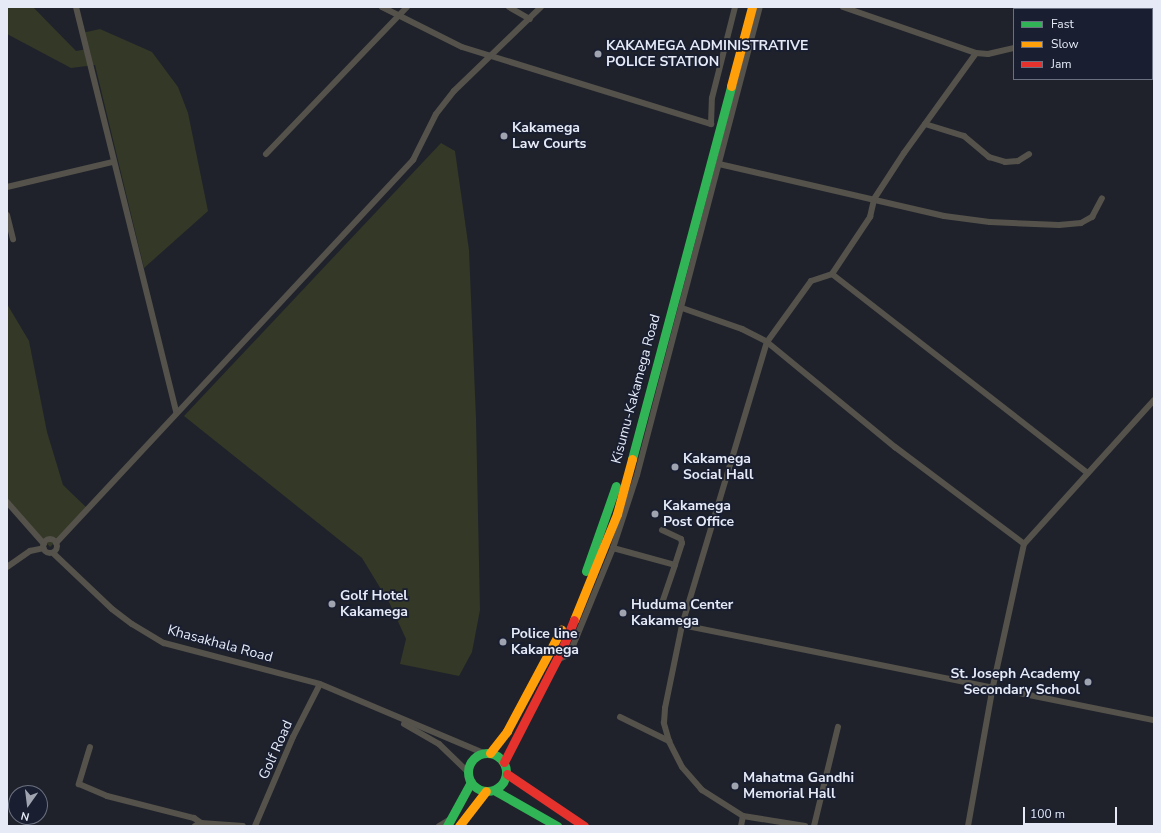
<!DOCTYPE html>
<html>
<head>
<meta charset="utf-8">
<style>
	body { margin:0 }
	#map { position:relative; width:1161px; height:833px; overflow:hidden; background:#1f222b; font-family:"Nunito Sans",sans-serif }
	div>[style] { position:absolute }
	.green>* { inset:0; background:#343826 }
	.street>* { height:6px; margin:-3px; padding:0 3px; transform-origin:3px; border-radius:3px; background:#54524b }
	.street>.ring { margin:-3px; padding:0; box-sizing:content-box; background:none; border:6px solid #54524b; border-radius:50% }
	.fast>* { height:9px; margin:-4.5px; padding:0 4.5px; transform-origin:4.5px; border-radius:4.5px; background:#30b455 }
	.fast>.ring { margin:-4.5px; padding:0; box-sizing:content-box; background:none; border:9px solid #30b455; border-radius:50% }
	.slow>* { height:9px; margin:-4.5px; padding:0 4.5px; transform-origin:4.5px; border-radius:4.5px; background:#ff9f0a }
	.jam>* { height:9px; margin:-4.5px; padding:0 4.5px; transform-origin:4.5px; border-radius:4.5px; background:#e5322d }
	.dots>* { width:11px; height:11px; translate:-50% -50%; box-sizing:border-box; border:2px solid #191f31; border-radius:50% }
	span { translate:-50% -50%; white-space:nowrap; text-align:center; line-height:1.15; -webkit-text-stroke:3.5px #191f31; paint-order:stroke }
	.poi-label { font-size:14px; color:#e6eaf7; font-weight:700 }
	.left { translate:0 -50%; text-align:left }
	.right { translate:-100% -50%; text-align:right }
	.street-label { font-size:14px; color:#e6eaf7 }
	.frame { position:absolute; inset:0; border:8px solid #e6eaf7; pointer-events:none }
	.legend { position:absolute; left:1013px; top:8px; width:140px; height:72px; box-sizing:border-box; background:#191f31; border:1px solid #6b7080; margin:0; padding:5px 7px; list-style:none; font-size:12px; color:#e6eaf7 }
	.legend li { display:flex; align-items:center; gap:8px; height:20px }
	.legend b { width:20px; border:1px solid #6b7080 }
	.north { position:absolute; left:8px; top:785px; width:40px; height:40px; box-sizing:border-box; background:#191f31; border:1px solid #6b7080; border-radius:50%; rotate:194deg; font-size:11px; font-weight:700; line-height:16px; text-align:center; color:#e6eaf7 }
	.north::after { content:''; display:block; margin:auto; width:14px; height:18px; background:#a0a4b0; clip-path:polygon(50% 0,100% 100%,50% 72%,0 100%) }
	.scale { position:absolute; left:1023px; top:807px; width:94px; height:18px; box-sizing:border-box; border:2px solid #e6eaf7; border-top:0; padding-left:5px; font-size:12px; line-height:14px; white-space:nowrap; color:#e6eaf7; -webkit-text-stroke:3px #191f31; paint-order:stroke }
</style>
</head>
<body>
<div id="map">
	<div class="green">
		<div style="clip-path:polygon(7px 7px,33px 7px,76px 51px,87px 49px,82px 33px,100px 29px,152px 52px,178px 87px,188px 113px,208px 211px,144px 268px,95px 65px,71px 68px,7px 34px)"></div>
		<div style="clip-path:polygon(441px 143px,455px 151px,469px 250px,476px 418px,480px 610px,472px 652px,459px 676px,400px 664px,406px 639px,390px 604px,362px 558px,184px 416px)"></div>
		<div style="clip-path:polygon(7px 304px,29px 341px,47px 432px,63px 485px,88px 509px,50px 547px,7px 498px)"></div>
	</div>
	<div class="street">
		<div style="left:76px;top:7px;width:417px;rotate:76.1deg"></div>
		<div style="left:382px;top:7px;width:89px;rotate:26.6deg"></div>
		<div style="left:462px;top:47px;width:261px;rotate:17.2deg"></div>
		<div style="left:711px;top:124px;width:26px;rotate:-88deg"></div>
		<div style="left:712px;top:98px;width:94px;rotate:-75.8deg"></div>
		<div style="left:509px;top:7px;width:24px;rotate:30deg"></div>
		<div style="left:843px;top:7px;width:141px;rotate:19.1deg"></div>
		<div style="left:976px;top:53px;width:12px;rotate:5deg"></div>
		<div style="left:988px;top:54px;width:27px;rotate:-13deg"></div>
		<div style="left:1032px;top:9px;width:2px;rotate:-63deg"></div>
		<div style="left:925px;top:124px;width:41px;rotate:17.1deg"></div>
		<div style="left:964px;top:136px;width:33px;rotate:40deg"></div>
		<div style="left:989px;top:157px;width:17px;rotate:17deg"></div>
		<div style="left:1005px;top:162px;width:13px;rotate:-4deg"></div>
		<div style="left:1018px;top:161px;width:13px;rotate:-32deg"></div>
		<div style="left:266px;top:154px;width:204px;rotate:-46.2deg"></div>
		<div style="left:719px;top:164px;width:231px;rotate:13deg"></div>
		<div style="left:944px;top:216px;width:46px;rotate:7.4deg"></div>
		<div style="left:990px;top:222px;width:69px;rotate:2.5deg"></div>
		<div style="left:1059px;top:225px;width:22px;rotate:-5deg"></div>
		<div style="left:1081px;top:223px;width:13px;rotate:-29deg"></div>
		<div style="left:1092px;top:217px;width:21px;rotate:-62deg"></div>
		<div style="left:7px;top:187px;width:109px;rotate:-13.3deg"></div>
		<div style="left:7px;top:215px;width:25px;rotate:76deg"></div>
		<div style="left:832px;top:274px;width:324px;rotate:37.9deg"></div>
		<div style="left:682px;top:308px;width:64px;rotate:19.3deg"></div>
		<div style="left:742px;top:329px;width:28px;rotate:27deg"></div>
		<div style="left:767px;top:342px;width:166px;rotate:39.4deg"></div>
		<div style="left:895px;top:447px;width:161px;rotate:36.9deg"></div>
		<div style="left:7px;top:502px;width:56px;rotate:48.6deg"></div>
		<div style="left:662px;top:530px;width:21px;rotate:25deg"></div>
		<div style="left:681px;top:539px;width:4px;rotate:76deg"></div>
		<div style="left:682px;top:543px;width:23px;rotate:108deg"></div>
		<div class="ring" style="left:43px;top:539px;width:8px;height:8px"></div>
		<div style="left:56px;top:543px;width:524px;rotate:-47.01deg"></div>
		<div style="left:413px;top:160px;width:51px;rotate:-63.4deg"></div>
		<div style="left:436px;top:114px;width:29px;rotate:-52deg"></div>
		<div style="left:454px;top:91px;width:121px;rotate:-44deg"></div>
		<div style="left:613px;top:548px;width:64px;rotate:15.3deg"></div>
		<div style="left:675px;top:565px;width:43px;rotate:108.9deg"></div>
		<div style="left:661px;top:606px;width:23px;rotate:-170deg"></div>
		<div style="left:53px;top:553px;width:81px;rotate:43.5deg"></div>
		<div style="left:112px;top:609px;width:25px;rotate:37deg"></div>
		<div style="left:132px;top:624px;width:37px;rotate:31deg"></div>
		<div style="left:164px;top:643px;width:161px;rotate:14.7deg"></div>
		<div style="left:320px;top:684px;width:177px;rotate:22.9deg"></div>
		<div style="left:7px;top:567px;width:28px;rotate:-35deg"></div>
		<div style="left:30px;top:551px;width:14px;rotate:-12deg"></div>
		<div style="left:682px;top:625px;width:481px;rotate:11.4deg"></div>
		<div style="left:559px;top:659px;width:10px;rotate:-24deg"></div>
		<div style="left:568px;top:655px;width:8px;rotate:-60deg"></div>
		<div style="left:572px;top:648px;width:108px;rotate:-67.7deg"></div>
		<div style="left:613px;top:548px;width:77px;rotate:-71.8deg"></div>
		<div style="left:637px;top:475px;width:484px;rotate:-75.3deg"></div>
		<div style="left:620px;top:717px;width:55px;rotate:26.1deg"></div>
		<div style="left:404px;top:724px;width:40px;rotate:29.7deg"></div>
		<div style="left:439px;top:744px;width:40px;rotate:44deg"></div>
		<div style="left:90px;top:747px;width:39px;rotate:107deg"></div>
		<div style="left:79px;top:784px;width:30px;rotate:23deg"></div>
		<div style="left:107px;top:796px;width:90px;rotate:14.2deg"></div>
		<div style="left:194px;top:818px;width:9px;rotate:36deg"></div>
		<div style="left:743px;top:816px;width:63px;rotate:9.2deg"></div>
		<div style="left:195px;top:826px;width:7px;rotate:-27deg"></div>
		<div style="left:201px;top:823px;width:42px;rotate:4.1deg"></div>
		<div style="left:255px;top:826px;width:97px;rotate:-66.9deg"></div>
		<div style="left:293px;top:737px;width:59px;rotate:-63deg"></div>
		<div style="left:439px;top:826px;width:12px;rotate:-31deg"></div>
		<div style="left:741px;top:826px;width:10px;rotate:-79deg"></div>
		<div style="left:743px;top:816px;width:49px;rotate:-147.6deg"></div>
		<div style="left:702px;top:790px;width:30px;rotate:-131deg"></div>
		<div style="left:682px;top:767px;width:29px;rotate:-117deg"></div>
		<div style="left:669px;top:741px;width:19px;rotate:-106deg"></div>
		<div style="left:664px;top:723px;width:15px;rotate:-86deg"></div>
		<div style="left:665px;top:708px;width:85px;rotate:-78.4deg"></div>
		<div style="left:682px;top:625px;width:295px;rotate:-73.3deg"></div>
		<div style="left:767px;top:342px;width:75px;rotate:-54.2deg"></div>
		<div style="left:811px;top:281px;width:22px;rotate:-18deg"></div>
		<div style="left:832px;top:274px;width:69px;rotate:-56.3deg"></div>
		<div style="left:870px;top:217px;width:18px;rotate:-77deg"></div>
		<div style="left:874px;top:199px;width:55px;rotate:-56.9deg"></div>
		<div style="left:904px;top:153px;width:123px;rotate:-54.2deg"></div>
		<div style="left:814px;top:826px;width:102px;rotate:-76.4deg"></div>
		<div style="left:968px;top:826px;width:142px;rotate:-79.9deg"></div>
		<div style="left:993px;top:686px;width:145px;rotate:-77.7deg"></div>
		<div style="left:1024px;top:544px;width:194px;rotate:-47.9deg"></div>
	</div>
	<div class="fast">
		<div style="left:632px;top:459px;width:386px;rotate:-75.1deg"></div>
		<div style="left:586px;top:571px;width:90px;rotate:-70.6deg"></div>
		<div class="ring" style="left:468px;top:753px;width:29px;height:29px"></div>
		<div style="left:494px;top:790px;width:73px;rotate:29.7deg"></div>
		<div style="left:447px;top:826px;width:50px;rotate:-61.4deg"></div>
	</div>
	<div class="slow">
		<div style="left:731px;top:86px;width:82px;rotate:-75.1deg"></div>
		<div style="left:574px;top:620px;width:114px;rotate:-67.9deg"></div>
		<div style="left:617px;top:514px;width:57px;rotate:-74.7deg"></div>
		<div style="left:490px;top:753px;width:28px;rotate:-52deg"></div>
		<div style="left:507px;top:731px;width:115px;rotate:-61.9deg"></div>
		<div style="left:459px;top:826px;width:44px;rotate:-52.4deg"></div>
	</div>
	<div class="jam">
		<div style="left:504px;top:762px;width:129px;rotate:-62.8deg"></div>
		<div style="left:563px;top:647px;width:29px;rotate:-68deg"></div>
		<div style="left:507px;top:774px;width:93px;rotate:34deg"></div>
	</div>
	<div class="dots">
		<div style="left:598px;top:54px;background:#a0a4b0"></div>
		<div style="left:504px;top:136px;background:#a0a4b0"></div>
		<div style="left:675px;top:467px;background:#a0a4b0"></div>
		<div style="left:655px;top:514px;background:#a0a4b0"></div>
		<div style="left:332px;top:604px;background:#a0a4b0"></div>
		<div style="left:623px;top:613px;background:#a0a4b0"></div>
		<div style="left:503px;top:642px;background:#a0a4b0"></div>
		<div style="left:1088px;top:682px;background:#a0a4b0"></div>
		<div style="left:735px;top:786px;background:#a0a4b0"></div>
	</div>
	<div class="poi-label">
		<span class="left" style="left:606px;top:54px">KAKAMEGA ADMINISTRATIVE<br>POLICE STATION</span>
		<span class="left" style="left:512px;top:136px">Kakamega<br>Law Courts</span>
		<span class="left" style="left:683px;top:467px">Kakamega<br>Social Hall</span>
		<span class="left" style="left:663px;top:514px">Kakamega<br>Post Office</span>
		<span class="left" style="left:340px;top:604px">Golf Hotel<br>Kakamega</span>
		<span class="left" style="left:631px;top:613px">Huduma Center<br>Kakamega</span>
		<span class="left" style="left:511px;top:642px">Police line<br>Kakamega</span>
		<span class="right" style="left:1080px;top:682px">St. Joseph Academy<br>Secondary School</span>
		<span class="left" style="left:743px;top:786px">Mahatma Gandhi<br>Memorial Hall</span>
	</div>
	<div class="street-label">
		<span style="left:636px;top:389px;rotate:-75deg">Kisumu-Kakamega Road</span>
		<span style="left:220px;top:644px;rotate:15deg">Khasakhala Road</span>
		<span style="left:276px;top:750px;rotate:-66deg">Golf Road</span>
	</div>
	<div class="frame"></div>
	<ul class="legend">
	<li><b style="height:5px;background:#30b455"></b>Fast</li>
	<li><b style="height:5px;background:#ff9f0a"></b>Slow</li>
	<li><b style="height:5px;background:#e5322d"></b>Jam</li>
	</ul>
	<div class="north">N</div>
	<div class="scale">100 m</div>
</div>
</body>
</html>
